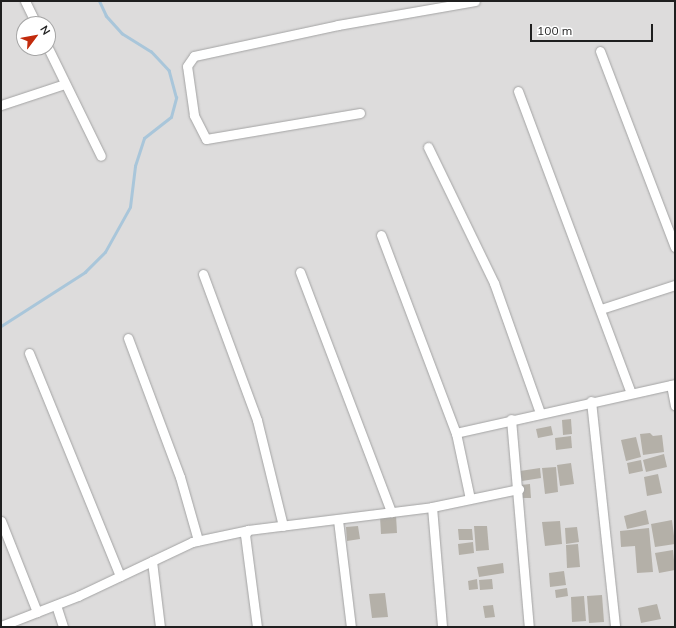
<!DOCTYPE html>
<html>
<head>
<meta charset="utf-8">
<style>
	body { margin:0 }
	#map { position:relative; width:676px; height:628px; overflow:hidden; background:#efeee6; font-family:Mulish,sans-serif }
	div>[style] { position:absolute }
	.residential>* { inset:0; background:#dddcdc }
	.stream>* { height:2.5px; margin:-1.25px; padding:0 1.25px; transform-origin:1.25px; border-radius:1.25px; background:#a9c6da }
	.building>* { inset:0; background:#b4b0a8 }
	.roads { filter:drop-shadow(0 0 1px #a3a3a3) drop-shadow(0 0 1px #a3a3a3) }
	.minor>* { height:9px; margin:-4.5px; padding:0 4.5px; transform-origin:4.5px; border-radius:4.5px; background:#fff }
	span { translate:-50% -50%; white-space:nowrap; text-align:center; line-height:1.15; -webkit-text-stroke:3px #fff; paint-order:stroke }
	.frame { position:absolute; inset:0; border:2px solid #1f1f1f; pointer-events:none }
	.north { position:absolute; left:16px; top:16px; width:40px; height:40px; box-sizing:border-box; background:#fff; border:1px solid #a5a5a5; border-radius:50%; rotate:58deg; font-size:11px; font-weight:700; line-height:16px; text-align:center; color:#1f1f1f }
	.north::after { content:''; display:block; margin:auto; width:14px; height:18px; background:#c22b0c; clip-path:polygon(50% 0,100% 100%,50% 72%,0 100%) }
	.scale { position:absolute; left:530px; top:24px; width:123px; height:18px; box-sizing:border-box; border:2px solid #1f1f1f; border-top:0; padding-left:5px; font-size:12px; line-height:14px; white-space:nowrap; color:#1f1f1f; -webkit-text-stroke:3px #fff; paint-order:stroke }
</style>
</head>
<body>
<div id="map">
	<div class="residential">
		<div style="clip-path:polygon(evenodd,1px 1px,675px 1px,675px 627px,1px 627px,1px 1px,24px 24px,48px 24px,48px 48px,24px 48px,24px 24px)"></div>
	</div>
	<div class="stream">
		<div style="left:1px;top:326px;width:100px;rotate:-32.7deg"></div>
		<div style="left:85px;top:272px;width:28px;rotate:-45deg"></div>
		<div style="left:105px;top:252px;width:51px;rotate:-60.9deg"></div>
		<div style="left:130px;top:207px;width:41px;rotate:-83deg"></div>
		<div style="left:135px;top:166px;width:29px;rotate:-72deg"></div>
		<div style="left:144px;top:138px;width:34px;rotate:-38deg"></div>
		<div style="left:171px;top:117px;width:20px;rotate:-75deg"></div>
		<div style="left:176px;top:98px;width:28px;rotate:-105deg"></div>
		<div style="left:169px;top:71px;width:26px;rotate:-133deg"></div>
		<div style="left:151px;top:52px;width:34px;rotate:-148deg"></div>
		<div style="left:122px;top:34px;width:24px;rotate:-132deg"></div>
		<div style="left:106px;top:16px;width:17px;rotate:-115deg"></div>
	</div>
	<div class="building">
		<div style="clip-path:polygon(571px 419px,572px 434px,563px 435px,562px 420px)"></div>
		<div style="clip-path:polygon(551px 426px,553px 435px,538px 438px,536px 429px)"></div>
		<div style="clip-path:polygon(650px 433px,653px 436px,662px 435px,664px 452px,643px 455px,640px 434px)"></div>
		<div style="clip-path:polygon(571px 436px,572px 448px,556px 450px,555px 438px)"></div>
		<div style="clip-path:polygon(636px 437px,641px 457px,626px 461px,621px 440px)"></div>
		<div style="clip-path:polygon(664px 454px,667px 467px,646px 472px,643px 460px)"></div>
		<div style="clip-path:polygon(641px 460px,643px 471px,629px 474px,627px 463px)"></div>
		<div style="clip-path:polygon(571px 463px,574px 484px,560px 486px,557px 465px)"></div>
		<div style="clip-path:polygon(556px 467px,558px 492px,545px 494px,542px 468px)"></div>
		<div style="clip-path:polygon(540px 468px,541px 478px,522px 481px,520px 471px)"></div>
		<div style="clip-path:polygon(658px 474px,662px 493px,647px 496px,644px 477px)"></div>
		<div style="clip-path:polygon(530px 484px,531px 498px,522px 498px,521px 485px)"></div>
		<div style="clip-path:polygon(646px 510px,649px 524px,627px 529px,624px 516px)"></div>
		<div style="clip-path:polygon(396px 515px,397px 533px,381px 534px,380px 516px)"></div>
		<div style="clip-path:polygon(672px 520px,675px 544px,655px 547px,651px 524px)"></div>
		<div style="clip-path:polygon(560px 521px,562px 544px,545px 546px,542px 522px)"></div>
		<div style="clip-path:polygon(358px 526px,360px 539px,347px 541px,346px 527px)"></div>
		<div style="clip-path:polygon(474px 526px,487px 526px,489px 550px,476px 551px)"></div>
		<div style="clip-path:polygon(577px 527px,579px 542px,566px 544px,565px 528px)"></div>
		<div style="clip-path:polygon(649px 528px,653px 572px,637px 573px,635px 546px,621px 547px,620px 531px)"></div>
		<div style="clip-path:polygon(458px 529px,472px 529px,473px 540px,459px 540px)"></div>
		<div style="clip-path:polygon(473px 542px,474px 553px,459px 555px,458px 544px)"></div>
		<div style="clip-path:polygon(578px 544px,580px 567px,567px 568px,566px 545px)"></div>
		<div style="clip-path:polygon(673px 550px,675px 570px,659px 573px,655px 553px)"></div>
		<div style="clip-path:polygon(503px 563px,504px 573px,479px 577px,477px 567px)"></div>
		<div style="clip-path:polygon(564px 571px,566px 585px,550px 587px,549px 573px)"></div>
		<div style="clip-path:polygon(477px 579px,478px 589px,469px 590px,468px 581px)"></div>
		<div style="clip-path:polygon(492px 579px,493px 589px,480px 590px,479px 580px)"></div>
		<div style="clip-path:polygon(567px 588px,568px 596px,556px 598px,555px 590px)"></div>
		<div style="clip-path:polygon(385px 593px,388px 617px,372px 618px,369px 594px)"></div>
		<div style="clip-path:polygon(602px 595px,604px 622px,589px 623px,587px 596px)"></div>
		<div style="clip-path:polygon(584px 596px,586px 621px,572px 622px,571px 597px)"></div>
		<div style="clip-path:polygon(657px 604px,661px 619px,641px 623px,638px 608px)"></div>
		<div style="clip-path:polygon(493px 605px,495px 617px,485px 618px,483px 606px)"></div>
	</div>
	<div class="roads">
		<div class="minor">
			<div style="left:25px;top:1px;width:25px;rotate:64deg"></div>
			<div style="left:48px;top:48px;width:120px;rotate:63.9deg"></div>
			<div style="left:600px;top:51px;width:210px;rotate:69.1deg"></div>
			<div style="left:518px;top:91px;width:322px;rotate:69.5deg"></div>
			<div style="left:1px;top:105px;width:67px;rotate:-18.2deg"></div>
			<div style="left:360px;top:113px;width:156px;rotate:170.4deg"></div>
			<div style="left:206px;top:139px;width:27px;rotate:-117deg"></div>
			<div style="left:194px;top:115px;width:49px;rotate:-98.1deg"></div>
			<div style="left:187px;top:66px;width:12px;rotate:-55deg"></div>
			<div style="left:194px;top:56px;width:147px;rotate:-12.1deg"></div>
			<div style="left:338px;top:25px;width:139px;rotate:-9.9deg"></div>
			<div style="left:428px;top:147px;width:151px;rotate:64.1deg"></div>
			<div style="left:494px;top:283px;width:138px;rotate:70.5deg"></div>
			<div style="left:381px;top:235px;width:212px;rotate:69.3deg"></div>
			<div style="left:456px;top:433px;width:67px;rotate:78deg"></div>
			<div style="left:300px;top:272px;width:257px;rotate:69.2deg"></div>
			<div style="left:203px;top:274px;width:156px;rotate:69.7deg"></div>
			<div style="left:257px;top:420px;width:109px;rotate:76.2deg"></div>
			<div style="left:601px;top:309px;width:78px;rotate:-18deg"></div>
			<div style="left:128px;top:338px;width:148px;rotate:69.5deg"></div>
			<div style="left:180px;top:477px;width:66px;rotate:74.1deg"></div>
			<div style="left:29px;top:353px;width:241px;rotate:67.8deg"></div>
			<div style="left:671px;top:385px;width:21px;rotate:79deg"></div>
			<div style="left:591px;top:401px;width:227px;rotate:83.9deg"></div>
			<div style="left:511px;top:419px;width:209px;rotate:85.1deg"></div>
			<div style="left:456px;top:433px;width:224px;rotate:-12.6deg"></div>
			<div style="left:432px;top:507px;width:120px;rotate:85.2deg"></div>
			<div style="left:338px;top:520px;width:108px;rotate:83.1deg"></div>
			<div style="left:1px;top:521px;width:98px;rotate:68.4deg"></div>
			<div style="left:152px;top:561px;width:66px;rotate:83.1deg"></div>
			<div style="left:56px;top:605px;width:23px;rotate:72deg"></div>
			<div style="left:1px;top:626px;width:83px;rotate:-21.3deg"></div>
			<div style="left:78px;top:596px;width:126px;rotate:-25.3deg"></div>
			<div style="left:192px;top:542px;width:57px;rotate:-12.1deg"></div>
			<div style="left:257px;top:627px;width:93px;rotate:-97.4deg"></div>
			<div style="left:245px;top:535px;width:6px;rotate:-59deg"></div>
			<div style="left:248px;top:530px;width:185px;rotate:-7.1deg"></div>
			<div style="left:432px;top:507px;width:89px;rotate:-11.7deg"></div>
		</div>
	</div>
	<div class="frame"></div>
	<div class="north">N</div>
	<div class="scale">100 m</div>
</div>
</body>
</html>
